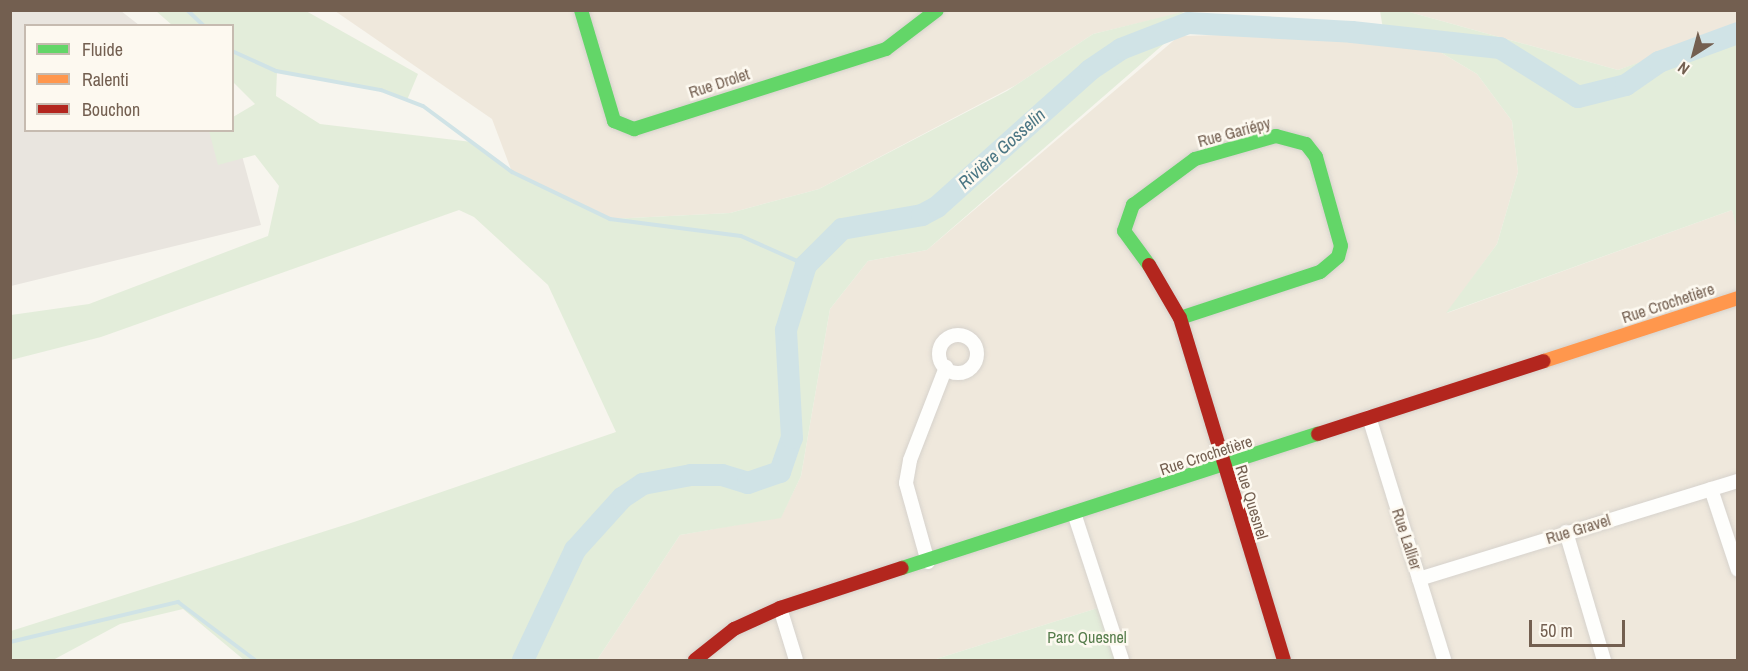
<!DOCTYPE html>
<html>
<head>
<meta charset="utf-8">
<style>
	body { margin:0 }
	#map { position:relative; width:1748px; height:671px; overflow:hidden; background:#f7f5ee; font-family:"Archivo Narrow",sans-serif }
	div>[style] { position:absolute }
	.residential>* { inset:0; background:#efe8dc }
	.industrial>* { inset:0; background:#e9e5df }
	.green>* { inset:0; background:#e3edda }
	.stream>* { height:4px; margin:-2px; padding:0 2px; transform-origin:2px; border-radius:2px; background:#d0e3e6 }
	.river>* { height:22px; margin:-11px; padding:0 11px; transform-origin:11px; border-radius:11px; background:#d0e3e6 }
	.roads { filter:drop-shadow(0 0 2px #d6d2cc) drop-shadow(0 0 2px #d6d2cc) }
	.street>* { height:14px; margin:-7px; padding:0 7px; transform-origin:7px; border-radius:7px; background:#fefefc }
	.street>.ring { margin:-7px; padding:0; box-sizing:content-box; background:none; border:14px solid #fefefc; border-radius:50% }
	.fast>* { height:14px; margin:-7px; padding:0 7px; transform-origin:7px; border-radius:7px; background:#63d668 }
	.slow>* { height:14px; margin:-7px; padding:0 7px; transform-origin:7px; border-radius:7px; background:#ff974d }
	.jam>* { height:14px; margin:-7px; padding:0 7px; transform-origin:7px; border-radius:7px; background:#b3261e }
	span { translate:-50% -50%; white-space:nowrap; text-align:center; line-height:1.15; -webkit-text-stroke:5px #fdf9f0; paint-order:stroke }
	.street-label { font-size:16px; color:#735f50 }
	.park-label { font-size:16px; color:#567d4c }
	.water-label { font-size:18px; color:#4b7684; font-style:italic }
	.frame { position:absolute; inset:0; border:12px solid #735f50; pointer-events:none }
	.legend { position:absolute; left:24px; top:24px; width:210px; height:108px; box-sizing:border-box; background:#fdf9f0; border:2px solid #c6bbb0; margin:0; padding:8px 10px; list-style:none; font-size:18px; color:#735f50 }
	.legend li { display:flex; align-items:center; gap:12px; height:30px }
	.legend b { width:30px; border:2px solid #c6bbb0 }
	.north { position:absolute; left:1664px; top:24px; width:60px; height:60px; -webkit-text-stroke:4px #fdf9f0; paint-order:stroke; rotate:216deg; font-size:16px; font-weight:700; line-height:24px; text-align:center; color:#735f50 }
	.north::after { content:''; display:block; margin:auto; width:21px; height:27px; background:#735f50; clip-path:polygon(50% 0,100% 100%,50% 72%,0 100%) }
	.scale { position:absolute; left:1529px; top:620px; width:96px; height:27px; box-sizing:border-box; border:3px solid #735f50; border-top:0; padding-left:8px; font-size:18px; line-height:21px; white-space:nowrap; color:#735f50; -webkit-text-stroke:4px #fdf9f0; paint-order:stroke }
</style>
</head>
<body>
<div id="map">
	<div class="residential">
		<div style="clip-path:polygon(335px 11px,1189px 11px,1093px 34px,1016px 85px,819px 189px,730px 213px,610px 219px,512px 172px,492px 119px)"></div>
		<div style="clip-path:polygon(1406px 11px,1737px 11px,1737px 29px,1618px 70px)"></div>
		<div style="clip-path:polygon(1352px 32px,1384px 35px,1440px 52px,1477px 74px,1512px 121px,1518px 172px,1497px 244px,1447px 313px,1732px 210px,1738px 230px,1737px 660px,1122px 660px,1104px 606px,933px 660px,597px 660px,680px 535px,781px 517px,801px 476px,830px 309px,868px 261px,927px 250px,1179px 36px)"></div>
	</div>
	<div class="industrial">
		<div style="clip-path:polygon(10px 11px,121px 11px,139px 25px,26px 26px,26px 130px,232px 130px,233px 123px,261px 225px,11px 286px)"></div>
	</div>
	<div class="green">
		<div style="clip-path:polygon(156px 11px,306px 11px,418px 74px,407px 100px,381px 90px,277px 71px,276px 96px,320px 124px,472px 142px,512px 172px,610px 219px,730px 213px,819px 189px,1007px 91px,1093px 34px,1182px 12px,1188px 23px,927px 250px,868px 261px,830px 309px,801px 476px,781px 518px,680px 535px,597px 660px,244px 660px,183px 609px,120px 624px,53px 660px,11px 660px,11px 631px,354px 522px,616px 432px,548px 285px,474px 217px,459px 210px,101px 337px,11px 360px,11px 315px,89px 304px,268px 236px,279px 186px,255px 155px,218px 165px,209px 131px,232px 130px,233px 117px,255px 104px,233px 82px,232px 26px,172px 25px)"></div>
		<div style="clip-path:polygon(1380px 11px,1406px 11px,1618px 70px,1737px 27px,1737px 230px,1732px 210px,1446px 313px,1497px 244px,1518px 172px,1512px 121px,1477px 74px,1440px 52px,1384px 35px)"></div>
		<div style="clip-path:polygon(1104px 606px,1122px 660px,933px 660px)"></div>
	</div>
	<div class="stream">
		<div style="left:187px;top:10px;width:23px;rotate:43deg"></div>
		<div style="left:232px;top:51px;width:48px;rotate:24.4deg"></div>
		<div style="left:276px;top:71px;width:107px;rotate:10.3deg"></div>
		<div style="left:381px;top:90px;width:45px;rotate:20.9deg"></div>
		<div style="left:423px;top:106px;width:111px;rotate:36.6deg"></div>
		<div style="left:512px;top:172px;width:109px;rotate:25.6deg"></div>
		<div style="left:610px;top:219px;width:132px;rotate:7.4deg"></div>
		<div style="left:741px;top:236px;width:71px;rotate:24deg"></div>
		<div style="left:10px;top:642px;width:173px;rotate:-13.4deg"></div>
		<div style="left:178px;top:602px;width:96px;rotate:37deg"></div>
	</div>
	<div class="river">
		<div style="left:523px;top:660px;width:122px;rotate:-64.7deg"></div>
		<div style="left:575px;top:550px;width:70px;rotate:-47.9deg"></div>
		<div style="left:622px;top:498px;width:25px;rotate:-34deg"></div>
		<div style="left:643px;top:484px;width:49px;rotate:-10.6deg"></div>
		<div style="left:691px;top:475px;width:31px"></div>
		<div style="left:722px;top:475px;width:27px;rotate:17deg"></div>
		<div style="left:748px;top:483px;width:34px;rotate:-19deg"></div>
		<div style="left:780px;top:472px;width:36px;rotate:-71deg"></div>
		<div style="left:792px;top:438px;width:108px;rotate:-93.2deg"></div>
		<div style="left:786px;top:330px;width:68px;rotate:-72.9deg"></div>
		<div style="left:806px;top:265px;width:51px;rotate:-45deg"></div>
		<div style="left:842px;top:229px;width:81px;rotate:-9.9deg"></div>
		<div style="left:922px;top:215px;width:17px;rotate:-28deg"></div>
		<div style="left:937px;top:207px;width:205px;rotate:-41.8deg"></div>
		<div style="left:1090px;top:70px;width:37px;rotate:-34deg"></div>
		<div style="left:1121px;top:49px;width:72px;rotate:-21.2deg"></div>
		<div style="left:1188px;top:23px;width:164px;rotate:3.1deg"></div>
		<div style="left:1352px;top:32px;width:149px;rotate:6.2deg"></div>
		<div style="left:1500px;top:48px;width:92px;rotate:32.1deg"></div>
		<div style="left:1578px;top:97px;width:49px;rotate:-14deg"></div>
		<div style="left:1626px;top:85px;width:40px;rotate:-34.9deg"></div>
		<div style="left:1659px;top:62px;width:84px;rotate:-20.2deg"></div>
	</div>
	<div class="roads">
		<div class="street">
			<div class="ring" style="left:939px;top:335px;width:24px;height:24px"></div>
			<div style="left:1369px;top:417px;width:254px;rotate:72.8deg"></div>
			<div style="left:1711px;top:489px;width:85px;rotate:71.6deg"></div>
			<div style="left:1075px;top:516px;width:151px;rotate:71.9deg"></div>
			<div style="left:1566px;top:532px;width:134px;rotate:73.5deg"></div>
			<div style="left:928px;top:562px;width:82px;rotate:-105.6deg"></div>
			<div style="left:906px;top:483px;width:23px;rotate:-80deg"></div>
			<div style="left:910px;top:460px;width:100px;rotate:-68.8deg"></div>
			<div style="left:1419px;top:579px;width:334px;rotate:-17.1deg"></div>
			<div style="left:780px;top:608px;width:54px;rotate:72.9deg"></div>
		</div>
		<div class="fast">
			<div style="left:581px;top:10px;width:116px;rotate:73.4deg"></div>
			<div style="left:614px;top:121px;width:22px;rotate:22deg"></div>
			<div style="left:634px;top:129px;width:264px;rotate:-17.6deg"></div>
			<div style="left:886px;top:49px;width:64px;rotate:-37.4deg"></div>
			<div style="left:1149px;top:265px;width:42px;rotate:-126.3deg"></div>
			<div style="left:1124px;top:231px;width:28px;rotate:-71deg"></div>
			<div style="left:1133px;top:205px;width:77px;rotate:-36.6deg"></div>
			<div style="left:1195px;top:159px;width:84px;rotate:-15.9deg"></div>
			<div style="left:1276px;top:136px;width:31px;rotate:15deg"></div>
			<div style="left:1306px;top:144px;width:16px;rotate:52deg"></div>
			<div style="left:1316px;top:157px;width:92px;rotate:74.3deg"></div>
			<div style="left:1341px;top:246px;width:11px;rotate:105deg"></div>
			<div style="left:1338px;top:257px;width:23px;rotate:140deg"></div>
			<div style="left:1320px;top:272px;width:147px;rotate:161.8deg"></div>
			<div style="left:902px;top:568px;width:437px;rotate:-17.9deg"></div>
		</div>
		<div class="slow">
			<div style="left:1544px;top:361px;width:204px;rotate:-18deg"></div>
		</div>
		<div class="jam">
			<div style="left:1149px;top:265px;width:61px;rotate:59.7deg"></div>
			<div style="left:1180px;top:318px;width:357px;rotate:73.1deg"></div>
			<div style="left:1318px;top:434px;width:237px;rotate:-17.9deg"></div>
			<div style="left:695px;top:660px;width:50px;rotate:-38.5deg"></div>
			<div style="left:734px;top:629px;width:51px;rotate:-24.5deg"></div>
			<div style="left:780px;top:608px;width:128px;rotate:-18.2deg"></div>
		</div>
	</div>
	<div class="street-label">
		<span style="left:719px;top:83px;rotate:-18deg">Rue Drolet</span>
		<span style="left:1234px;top:132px;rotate:-15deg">Rue Gariépy</span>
		<span style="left:1668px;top:303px;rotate:-18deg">Rue Crochetière</span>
		<span style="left:1206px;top:455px;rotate:-18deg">Rue Crochetière</span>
		<span style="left:1252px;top:502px;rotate:73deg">Rue Quesnel</span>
		<span style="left:1578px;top:529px;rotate:-17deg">Rue Gravel</span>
		<span style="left:1407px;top:539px;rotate:72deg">Rue Lallier</span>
	</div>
	<div class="park-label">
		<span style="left:1087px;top:637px">Parc Quesnel</span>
	</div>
	<div class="water-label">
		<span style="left:1002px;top:149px;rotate:-42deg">Rivière Gosselin</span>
	</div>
	<div class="frame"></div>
	<ul class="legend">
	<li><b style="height:8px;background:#63d668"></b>Fluide</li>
	<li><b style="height:8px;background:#ff974d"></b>Ralenti</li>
	<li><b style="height:8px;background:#b3261e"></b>Bouchon</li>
	</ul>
	<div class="north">N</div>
	<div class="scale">50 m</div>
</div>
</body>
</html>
